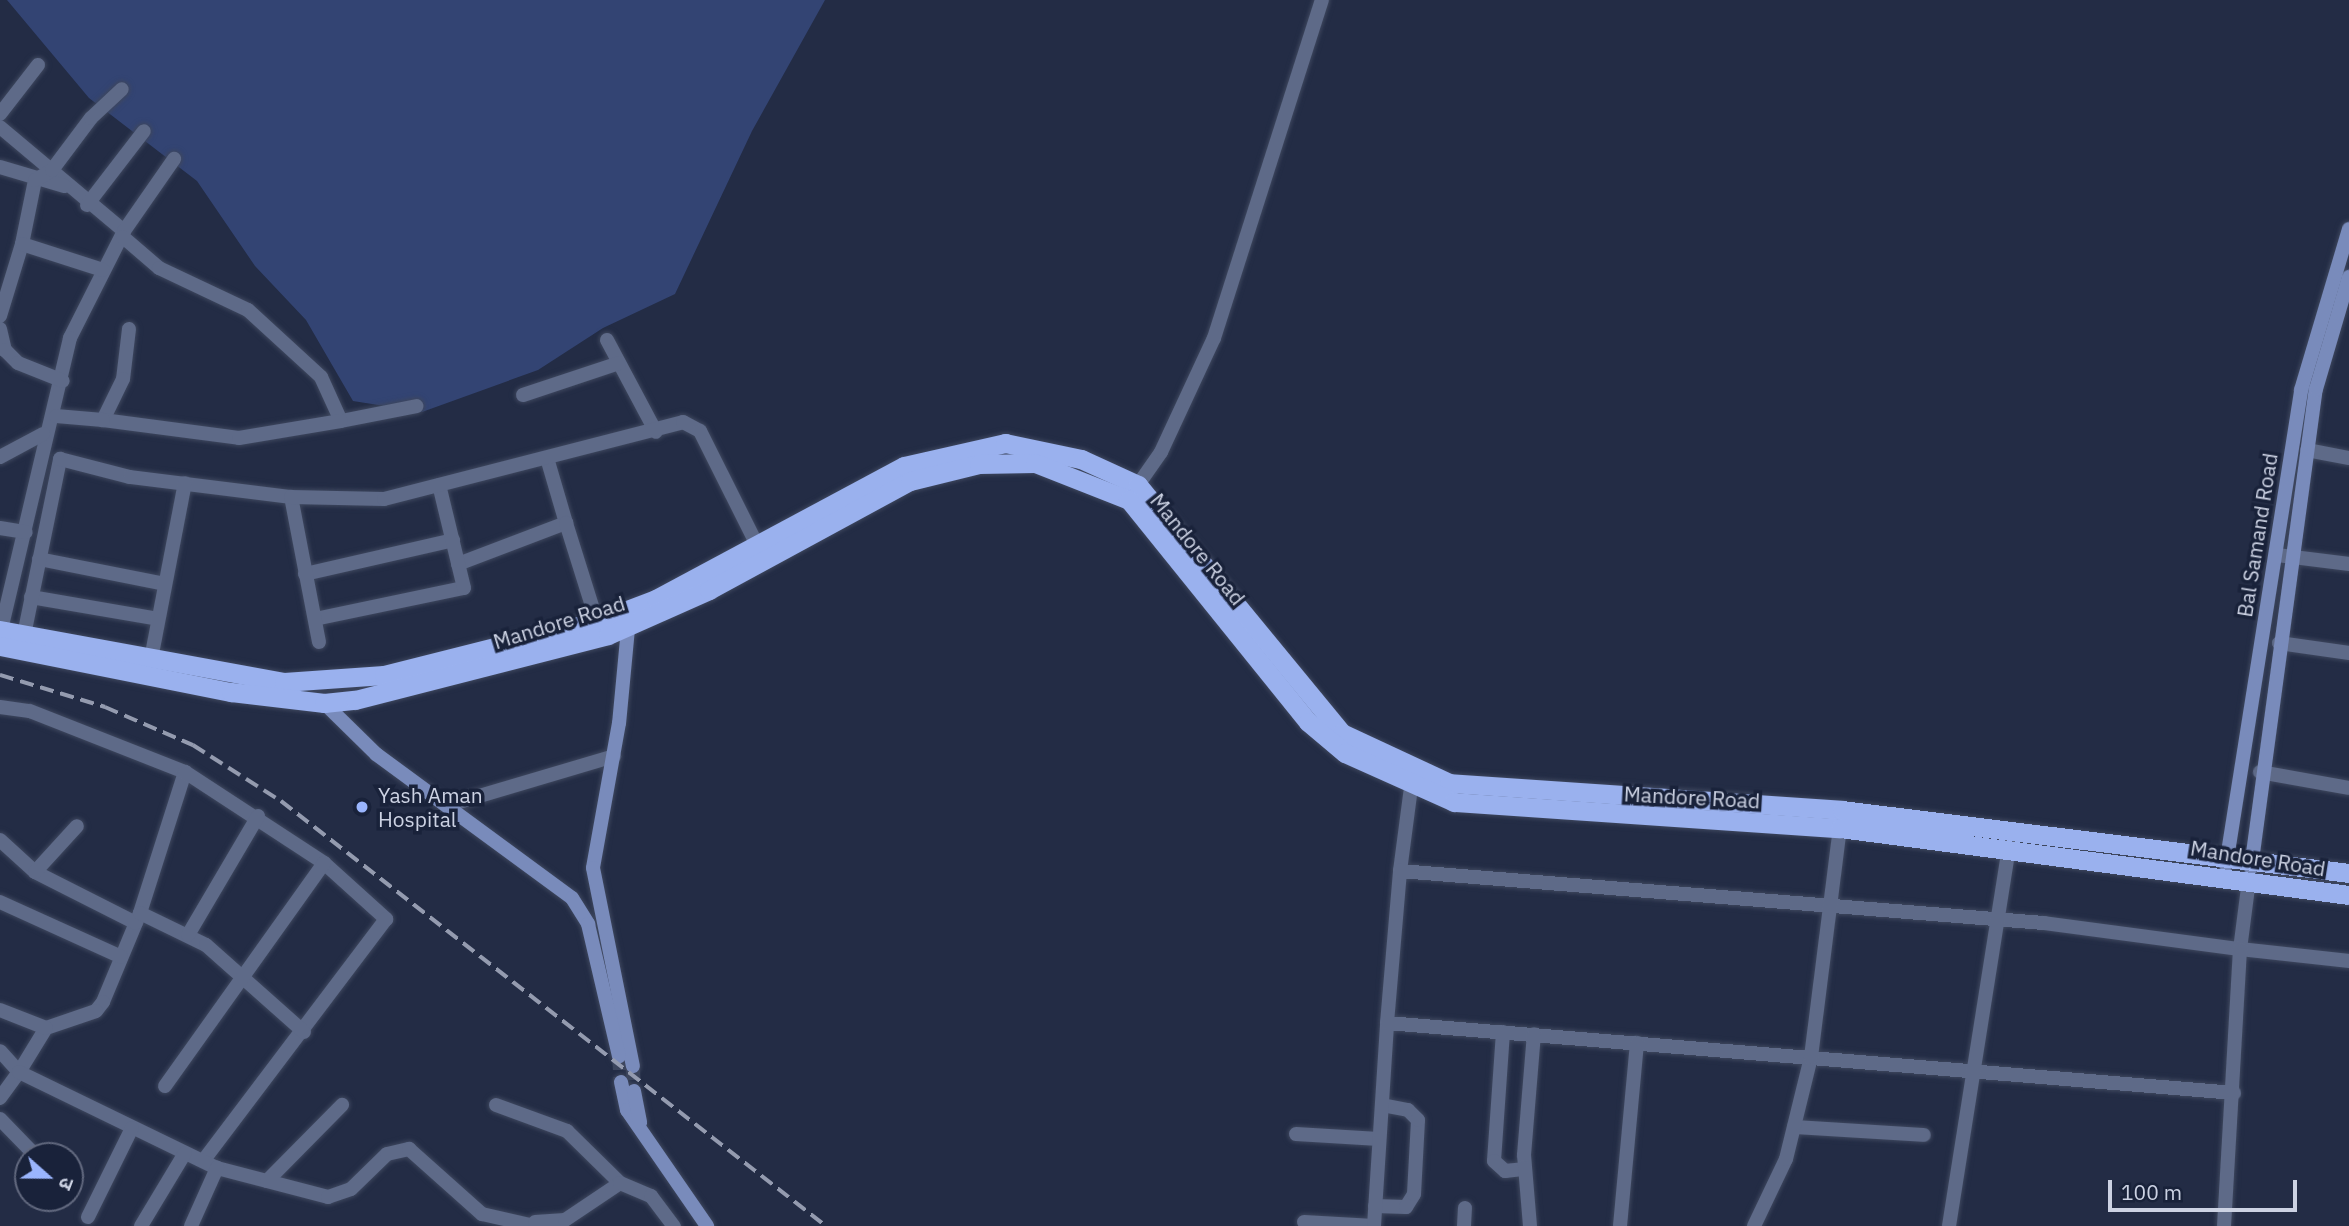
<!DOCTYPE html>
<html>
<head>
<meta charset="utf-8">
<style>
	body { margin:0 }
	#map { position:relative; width:2349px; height:1226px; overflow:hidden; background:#232c45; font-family:"IBM Plex Sans","Noto Sans Devanagari",sans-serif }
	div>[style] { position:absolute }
	.green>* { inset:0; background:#334473 }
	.secondary-tunnel>* { height:14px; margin-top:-7px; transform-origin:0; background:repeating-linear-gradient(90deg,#3c455d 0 14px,transparent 0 21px) }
	.roads { filter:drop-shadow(0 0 2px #3e475e) drop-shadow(0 0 2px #3e475e) }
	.minor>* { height:14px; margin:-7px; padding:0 7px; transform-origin:7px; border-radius:7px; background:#5e6a88 }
	.secondary>* { height:14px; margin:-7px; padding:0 7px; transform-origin:7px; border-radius:7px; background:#798bbb }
	.trunk>* { height:19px; margin:-9.5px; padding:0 9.5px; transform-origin:9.5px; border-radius:9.5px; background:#9ab1ee }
	.rail>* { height:3.5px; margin-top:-1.75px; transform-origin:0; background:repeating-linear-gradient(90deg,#949baf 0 14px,transparent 0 21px) }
	.dots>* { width:19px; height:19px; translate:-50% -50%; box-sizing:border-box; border:4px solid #19223a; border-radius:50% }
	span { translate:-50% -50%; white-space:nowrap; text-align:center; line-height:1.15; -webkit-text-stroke:7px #19223a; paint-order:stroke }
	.street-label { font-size:21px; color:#ccd2e3 }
	.poi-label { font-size:21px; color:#ccd2e3 }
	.left { translate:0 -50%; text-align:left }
	.north { position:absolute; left:14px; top:1142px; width:70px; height:70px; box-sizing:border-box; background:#19223a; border:2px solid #61687e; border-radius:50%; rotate:111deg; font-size:19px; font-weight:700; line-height:28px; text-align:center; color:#ccd2e3 }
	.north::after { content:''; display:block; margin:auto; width:24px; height:32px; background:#9ab5fd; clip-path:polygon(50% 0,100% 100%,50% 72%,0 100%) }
	.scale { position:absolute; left:2108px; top:1180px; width:189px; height:32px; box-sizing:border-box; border:4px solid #ccd2e3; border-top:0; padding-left:9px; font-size:21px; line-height:24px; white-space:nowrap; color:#ccd2e3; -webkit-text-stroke:5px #19223a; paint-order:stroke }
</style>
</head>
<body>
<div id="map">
	<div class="green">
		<div style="clip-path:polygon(7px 0,825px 0,752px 131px,675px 294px,603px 328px,538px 370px,422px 412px,353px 401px,306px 320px,255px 266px,197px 181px,89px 98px)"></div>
	</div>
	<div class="secondary-tunnel">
		<div style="left:619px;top:1056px;width:26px;rotate:86deg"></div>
		<div style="left:633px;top:1066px;width:25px;rotate:88deg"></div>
	</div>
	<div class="roads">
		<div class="minor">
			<div style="left:0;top:114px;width:62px;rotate:-52.2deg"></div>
			<div style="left:0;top:127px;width:162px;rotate:40deg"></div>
			<div style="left:124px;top:231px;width:120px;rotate:116.8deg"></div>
			<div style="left:70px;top:338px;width:300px;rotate:103.3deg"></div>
			<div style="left:0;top:167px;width:67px;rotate:16.5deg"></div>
			<div style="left:87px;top:205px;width:93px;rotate:-52.4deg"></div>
			<div style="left:124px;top:231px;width:88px;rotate:-55.2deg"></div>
			<div style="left:123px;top:237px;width:48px;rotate:40.7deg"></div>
			<div style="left:159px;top:268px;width:98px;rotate:25.3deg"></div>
			<div style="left:248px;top:310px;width:99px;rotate:42.5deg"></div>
			<div style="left:321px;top:377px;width:48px;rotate:65.6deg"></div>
			<div style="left:341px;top:421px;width:77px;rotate:-11.2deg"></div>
			<div style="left:22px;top:244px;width:65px;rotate:-78.5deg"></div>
			<div style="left:35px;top:180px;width:20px;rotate:-30deg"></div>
			<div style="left:52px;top:170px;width:65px;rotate:-53.1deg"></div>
			<div style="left:91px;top:118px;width:42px;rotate:-43.1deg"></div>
			<div style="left:0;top:316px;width:75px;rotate:-73deg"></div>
			<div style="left:22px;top:244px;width:85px;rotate:17.8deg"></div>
			<div style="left:0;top:329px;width:22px;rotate:77deg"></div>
			<div style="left:5px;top:350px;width:18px;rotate:45deg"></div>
			<div style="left:18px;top:363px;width:48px;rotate:21.8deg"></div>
			<div style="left:129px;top:329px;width:50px;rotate:96.8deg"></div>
			<div style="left:123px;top:379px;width:46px;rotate:116deg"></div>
			<div style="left:103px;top:420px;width:137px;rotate:7.5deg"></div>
			<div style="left:239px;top:438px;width:103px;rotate:-9.5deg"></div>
			<div style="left:607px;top:340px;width:104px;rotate:62deg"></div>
			<div style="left:523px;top:395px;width:101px;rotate:-18.4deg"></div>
			<div style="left:56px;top:416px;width:47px;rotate:4.9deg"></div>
			<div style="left:2307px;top:450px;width:43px;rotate:10.8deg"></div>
			<div style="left:0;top:457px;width:49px;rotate:-28.1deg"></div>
			<div style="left:547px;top:458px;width:68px;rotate:73.7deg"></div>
			<div style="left:1138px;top:485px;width:40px;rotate:-55.1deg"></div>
			<div style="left:1161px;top:452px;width:126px;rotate:-65.1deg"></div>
			<div style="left:1214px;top:338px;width:355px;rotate:-72.3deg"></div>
			<div style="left:0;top:528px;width:26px;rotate:9deg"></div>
			<div style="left:2277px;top:555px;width:73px;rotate:7.1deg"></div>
			<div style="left:39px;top:559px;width:128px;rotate:11.2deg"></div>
			<div style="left:458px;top:564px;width:116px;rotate:-20.8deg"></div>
			<div style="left:566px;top:523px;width:110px;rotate:72.6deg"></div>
			<div style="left:305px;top:574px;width:152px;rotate:-12.9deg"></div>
			<div style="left:31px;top:597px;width:129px;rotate:9.8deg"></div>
			<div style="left:315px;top:619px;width:152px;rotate:-11.8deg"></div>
			<div style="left:464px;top:588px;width:106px;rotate:-103.6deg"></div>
			<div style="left:24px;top:635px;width:180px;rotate:-78.4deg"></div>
			<div style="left:60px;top:459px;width:72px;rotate:14.4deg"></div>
			<div style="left:130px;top:477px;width:162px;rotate:7.1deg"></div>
			<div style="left:319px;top:642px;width:148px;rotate:-100.9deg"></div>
			<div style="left:291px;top:497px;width:93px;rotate:1.2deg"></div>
			<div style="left:384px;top:499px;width:309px;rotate:-14.4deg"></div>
			<div style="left:683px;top:422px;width:19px;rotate:28deg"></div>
			<div style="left:700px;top:431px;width:130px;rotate:63.4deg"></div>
			<div style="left:2279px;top:643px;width:71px;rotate:8.1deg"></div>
			<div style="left:151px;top:659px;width:179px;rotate:-79.1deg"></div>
			<div style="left:0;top:707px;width:30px;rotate:8deg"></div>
			<div style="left:30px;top:711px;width:167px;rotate:21.5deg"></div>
			<div style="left:185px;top:772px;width:148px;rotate:107.7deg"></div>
			<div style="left:140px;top:913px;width:96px;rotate:112.6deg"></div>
			<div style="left:103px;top:1002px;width:11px;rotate:128deg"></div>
			<div style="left:96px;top:1011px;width:53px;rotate:161.2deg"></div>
			<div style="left:46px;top:1028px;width:52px;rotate:121.5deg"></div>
			<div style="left:19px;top:1072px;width:28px;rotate:-132deg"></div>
			<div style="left:185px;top:772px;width:166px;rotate:33.2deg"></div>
			<div style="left:324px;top:863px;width:84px;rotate:42.1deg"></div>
			<div style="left:386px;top:919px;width:303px;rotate:127.1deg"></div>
			<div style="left:2260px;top:772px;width:90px;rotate:10.2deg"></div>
			<div style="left:449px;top:805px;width:172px;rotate:-16.5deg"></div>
			<div style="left:0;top:840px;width:47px;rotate:42.4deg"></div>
			<div style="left:35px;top:872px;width:113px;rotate:26.8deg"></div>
			<div style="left:1400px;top:871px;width:85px;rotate:-82.5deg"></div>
			<div style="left:35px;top:872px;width:62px;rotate:-47.6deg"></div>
			<div style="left:2249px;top:880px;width:70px;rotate:97.4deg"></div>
			<div style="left:2240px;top:949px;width:110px;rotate:6.3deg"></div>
			<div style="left:0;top:902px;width:133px;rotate:24.4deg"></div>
			<div style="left:140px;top:913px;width:73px;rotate:25.9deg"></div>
			<div style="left:206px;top:945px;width:131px;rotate:41.6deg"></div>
			<div style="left:188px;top:935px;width:138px;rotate:-59.5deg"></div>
			<div style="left:0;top:1010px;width:49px;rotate:21.4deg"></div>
			<div style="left:1387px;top:1023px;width:153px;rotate:-85.1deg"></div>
			<div style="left:1400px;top:871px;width:646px;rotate:4.62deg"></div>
			<div style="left:2044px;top:923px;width:198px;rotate:7.6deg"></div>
			<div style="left:2240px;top:949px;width:277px;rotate:93.3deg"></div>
			<div style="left:1503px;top:1032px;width:129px;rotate:94deg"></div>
			<div style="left:1494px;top:1161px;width:15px;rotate:42deg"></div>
			<div style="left:1505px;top:1171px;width:20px;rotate:-6deg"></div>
			<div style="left:165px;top:1086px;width:274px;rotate:-54.5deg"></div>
			<div style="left:0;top:1098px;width:32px;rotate:-54deg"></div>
			<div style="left:19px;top:1072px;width:220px;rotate:25.9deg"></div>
			<div style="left:217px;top:1168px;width:115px;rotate:14.6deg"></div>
			<div style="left:328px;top:1197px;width:24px;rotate:-19deg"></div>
			<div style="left:351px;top:1189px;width:50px;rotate:-44.2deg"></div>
			<div style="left:387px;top:1154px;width:23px;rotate:-13deg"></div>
			<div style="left:409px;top:1149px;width:98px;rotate:41.7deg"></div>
			<div style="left:482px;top:1214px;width:54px;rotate:12.8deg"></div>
			<div style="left:496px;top:1105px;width:76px;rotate:20.1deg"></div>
			<div style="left:567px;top:1131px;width:74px;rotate:44.5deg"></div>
			<div style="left:0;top:1119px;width:52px;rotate:45.8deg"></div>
			<div style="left:1794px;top:1127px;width:130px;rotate:3.5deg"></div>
			<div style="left:1296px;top:1134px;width:83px;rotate:3.4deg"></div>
			<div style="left:267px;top:1181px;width:107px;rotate:-45.4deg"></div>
			<div style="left:1375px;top:1206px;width:31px;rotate:2deg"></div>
			<div style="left:1406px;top:1207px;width:15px;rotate:-58deg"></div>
			<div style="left:1414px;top:1194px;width:74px;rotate:-86.9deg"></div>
			<div style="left:1418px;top:1120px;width:14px;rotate:-135deg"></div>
			<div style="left:1408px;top:1110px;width:26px;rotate:-169deg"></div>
			<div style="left:88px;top:1217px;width:99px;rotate:-63.7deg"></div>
			<div style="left:535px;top:1222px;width:30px;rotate:-4deg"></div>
			<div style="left:565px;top:1220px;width:66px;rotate:-33.9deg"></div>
			<div style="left:620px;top:1183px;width:34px;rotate:23deg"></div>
			<div style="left:651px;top:1196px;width:38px;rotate:53deg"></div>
			<div style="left:1304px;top:1222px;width:70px;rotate:3.3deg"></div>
			<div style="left:141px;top:1226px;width:85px;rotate:-58.9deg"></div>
			<div style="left:191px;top:1226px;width:64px;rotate:-65.9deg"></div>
			<div style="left:1374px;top:1226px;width:203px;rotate:-86.3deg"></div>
			<div style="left:1387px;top:1023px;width:850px;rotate:4.72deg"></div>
			<div style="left:1464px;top:1226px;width:18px;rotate:-87deg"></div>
			<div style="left:1530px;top:1226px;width:71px;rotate:-94.8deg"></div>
			<div style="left:1524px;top:1155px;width:121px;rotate:-85.3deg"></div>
			<div style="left:1620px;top:1226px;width:184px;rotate:-84.7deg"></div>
			<div style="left:1754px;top:1226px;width:74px;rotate:-64.5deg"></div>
			<div style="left:1786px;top:1159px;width:105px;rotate:-76.2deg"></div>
			<div style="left:1811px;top:1057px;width:240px;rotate:-82.8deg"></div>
			<div style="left:1949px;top:1226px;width:391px;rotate:-81deg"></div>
		</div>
		<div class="secondary">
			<div style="left:629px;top:618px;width:105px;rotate:95.4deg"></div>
			<div style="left:619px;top:723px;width:147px;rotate:100.2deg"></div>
			<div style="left:593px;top:868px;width:202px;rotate:78.6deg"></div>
			<div style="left:324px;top:703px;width:73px;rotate:44.4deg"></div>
			<div style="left:376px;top:754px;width:243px;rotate:36.3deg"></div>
			<div style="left:572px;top:898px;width:31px;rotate:58deg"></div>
			<div style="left:588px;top:924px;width:136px;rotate:76.8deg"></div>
			<div style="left:2226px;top:865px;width:481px;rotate:-81deg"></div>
			<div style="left:2301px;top:390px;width:168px;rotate:-73.4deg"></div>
			<div style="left:2251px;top:868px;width:483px;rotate:-82.3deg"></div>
			<div style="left:2316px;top:389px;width:117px;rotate:-73.6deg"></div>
			<div style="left:621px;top:1082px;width:29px;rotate:78deg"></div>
			<div style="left:627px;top:1110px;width:141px;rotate:55.4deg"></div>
			<div style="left:634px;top:1091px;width:32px;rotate:79deg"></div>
		</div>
		<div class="trunk">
			<div style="left:0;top:630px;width:289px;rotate:10.4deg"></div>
			<div style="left:284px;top:682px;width:100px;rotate:-4deg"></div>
			<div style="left:384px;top:675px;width:221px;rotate:-14.2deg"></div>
			<div style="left:598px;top:621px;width:62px;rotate:-20.8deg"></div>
			<div style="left:656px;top:599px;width:281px;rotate:-28.2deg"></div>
			<div style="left:904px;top:466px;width:104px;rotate:-12.8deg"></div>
			<div style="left:1005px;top:443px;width:78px;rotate:11.9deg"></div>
			<div style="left:1081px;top:459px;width:63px;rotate:24.5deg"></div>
			<div style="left:1138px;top:485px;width:321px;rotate:50.6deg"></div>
			<div style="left:1342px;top:733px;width:118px;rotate:25deg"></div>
			<div style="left:1449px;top:783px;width:394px;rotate:3.9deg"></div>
			<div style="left:1842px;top:810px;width:511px;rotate:7.08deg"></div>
			<div style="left:0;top:646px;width:236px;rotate:11.3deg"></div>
			<div style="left:231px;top:692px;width:94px;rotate:6.7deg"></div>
			<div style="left:324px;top:703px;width:31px;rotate:-6deg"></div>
			<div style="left:355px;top:700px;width:261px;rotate:-14.4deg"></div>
			<div style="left:608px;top:635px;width:111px;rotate:-24deg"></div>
			<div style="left:709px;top:590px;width:229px;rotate:-28.5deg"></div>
			<div style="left:910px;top:481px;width:71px;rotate:-13.8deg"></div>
			<div style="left:979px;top:464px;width:56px;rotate:-1deg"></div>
			<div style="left:1035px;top:463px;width:101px;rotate:21.5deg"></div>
			<div style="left:1129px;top:500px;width:285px;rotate:51.1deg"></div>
			<div style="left:1308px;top:722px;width:48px;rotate:40deg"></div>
			<div style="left:1345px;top:753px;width:120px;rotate:24.2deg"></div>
			<div style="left:1454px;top:802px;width:387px;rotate:3.9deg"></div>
			<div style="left:1840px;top:828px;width:513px;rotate:7.5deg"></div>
		</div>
	</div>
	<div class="rail">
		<div style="left:0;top:675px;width:110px;rotate:16.9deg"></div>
		<div style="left:105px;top:707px;width:96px;rotate:23.4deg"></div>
		<div style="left:193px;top:745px;width:104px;rotate:32.5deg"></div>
		<div style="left:281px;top:801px;width:691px;rotate:37.95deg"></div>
	</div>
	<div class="dots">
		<div style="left:362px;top:807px;background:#9ab5fd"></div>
	</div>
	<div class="street-label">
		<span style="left:2257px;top:535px;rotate:-81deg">Bal Samand Road</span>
		<span style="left:1198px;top:549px;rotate:51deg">Mandore Road</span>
		<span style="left:559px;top:622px;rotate:-17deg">Mandore Road</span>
		<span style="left:1692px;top:797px;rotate:3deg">Mandore Road</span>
		<span style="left:2258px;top:858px;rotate:9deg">Mandore Road</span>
	</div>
	<div class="poi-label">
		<span class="left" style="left:378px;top:807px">Yash Aman<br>Hospital</span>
	</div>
	<div class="north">उ</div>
	<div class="scale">100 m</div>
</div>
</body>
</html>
